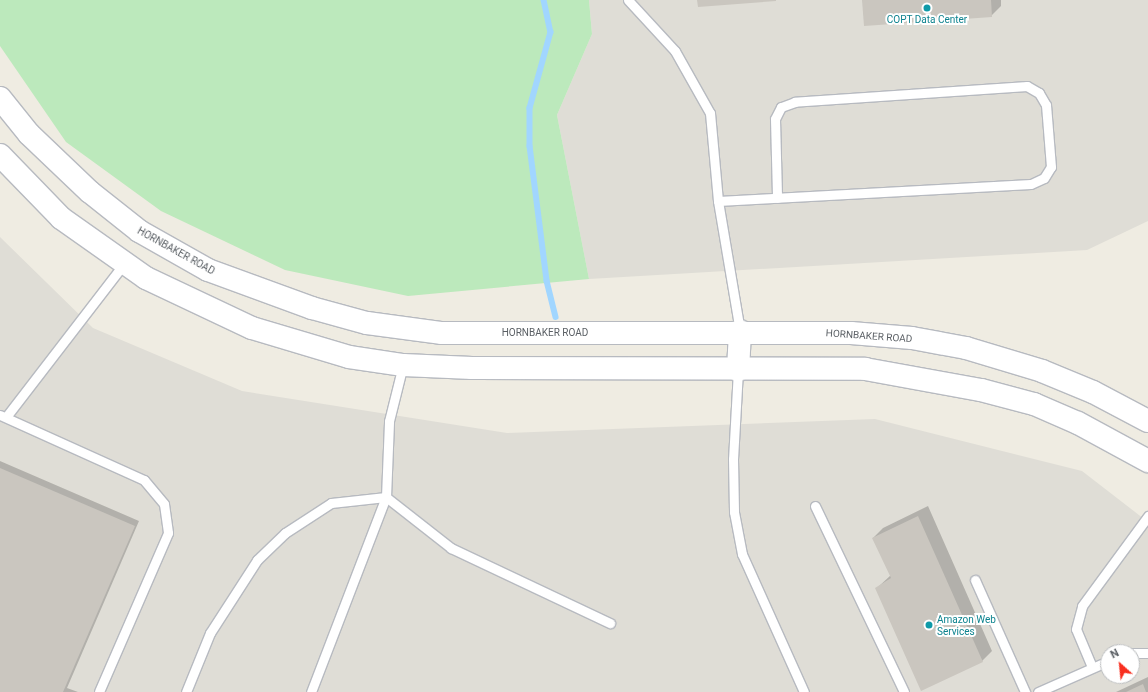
<!DOCTYPE html>
<html>
<head>
<meta charset="utf-8">
<style>
  body { margin:0 }
  #map { position:relative; width:1148px; height:692px; overflow:hidden; background:#efece2; font-family:Roboto,sans-serif }
  div>[style] { position:absolute }
  [style*='--x'] { left:calc(var(--x)*1px); top:calc(var(--y)*1px); width:calc(var(--w)*1px); rotate:calc(var(--a)*1deg) }
  .industrial>* { inset:0; background:#dfddd6 }
  .green>* { inset:0; background:#bce9bc }
  .shadow>* { inset:0; background:#0003 }
  .stream>* { height:5.5px; margin:-2.75px; padding:0 2.75px; transform-origin:2.75px; border-radius:2.75px; background:#a1d6ff }
  .building>* { inset:0; background:#cac6bf }
  .roads { filter:drop-shadow(1px 0 #b7bac0) drop-shadow(-1px 0 #b7bac0) drop-shadow(0 1px #b7bac0) drop-shadow(0 -1px #b7bac0) }
  .lane>* { height:9px; margin:-4.5px; padding:0 4.5px; transform-origin:4.5px; border-radius:4.5px; background:#fff }
  .secondary>* { height:22px; margin:-11px; padding:0 11px; transform-origin:11px; border-radius:11px; background:#fff }
  .dots>* { width:11px; height:11px; translate:-50% -50%; box-sizing:border-box; border:2px solid #fff; border-radius:50% }
  span { translate:-50% -50%; white-space:nowrap; text-align:center; line-height:1.15; -webkit-text-stroke:4px #fff; paint-order:stroke }
  .culture-label { font-size:10px; color:#0d838f }
  .left { translate:0 -50%; text-align:left }
  .street-label { font-size:10px; color:#5a5f64 }
  .north { position:absolute; left:1100px; top:644px; width:40px; height:40px; box-sizing:border-box; background:#fff; border:1px solid #bdbfc1; border-radius:50%; rotate:333deg; font-size:11px; font-weight:700; line-height:16px; text-align:center; color:#5a5f64 }
  .north::after { content:''; display:block; margin:auto; width:14px; height:18px; background:#f82f1f; clip-path:polygon(50% 0,100% 100%,50% 72%,0 100%) }
</style>
</head>
<body>
<div id="map">
  <div class="industrial">
    <div style="clip-path:polygon(589px 0,1148px 0,1148px 221px,1087px 250px,589px 279px,557px 115px,592px 34px)"></div>
    <div style="clip-path:polygon(evenodd,0 237px,93px 328px,242px 391px,507px 433px,875px 419px,1082px 471px,1148px 522px,1148px 692px,0 692px,0 237px,1108px 652px,1132px 652px,1132px 676px,1108px 676px,1108px 652px)"></div>
  </div>
  <div class="green">
    <div style="clip-path:polygon(0 0,589px 0,592px 34px,557px 115px,589px 279px,408px 296px,285px 270px,161px 211px,66px 142px,0 46px)"></div>
  </div>
  <div class="shadow">
    <div style="clip-path:polygon(863px 0,1001px 0,1001px 6px,991px 16px)"></div>
    <div style="clip-path:polygon(0 461px,139px 521px,67px 688px,78px 692px,0 692px)"></div>
    <div style="clip-path:polygon(928px 506px,992px 651px,982px 661px,877px 588px,891px 575px,873px 538px,883px 528px)"></div>
    <div style="clip-path:polygon(1148px 677px,1148px 692px,1116px 692px)"></div>
  </div>
  <div class="stream">
    <div style="--x:544;--y:0;--w:33;--a:78"></div>
    <div style="--x:551;--y:32;--w:79;--a:105.4"></div>
    <div style="--x:530;--y:108;--w:38;--a:90"></div>
    <div style="--x:530;--y:146;--w:136;--a:82.8"></div>
    <div style="--x:547;--y:281;--w:37;--a:76"></div>
  </div>
  <div class="building">
    <div style="clip-path:polygon(697px 0,776px 0,776px 1px,698px 7px)"></div>
    <div style="clip-path:polygon(862px 0,991px 0,992px 17px,864px 26px)"></div>
    <div style="clip-path:polygon(0 468px,135px 526px,63px 692px,0 692px)"></div>
    <div style="clip-path:polygon(918px 516px,983px 662px,921px 691px,875px 588px,891px 578px,872px 538px)"></div>
    <div style="clip-path:polygon(1143px 684px,1146px 692px,1126px 692px)"></div>
  </div>
  <div class="roads">
    <div class="lane">
      <div style="--x:628;--y:0;--w:69;--a:47.3"></div>
      <div style="--x:675;--y:51;--w:71;--a:60.6"></div>
      <div style="--x:710;--y:113;--w:88;--a:84.8"></div>
      <div style="--x:718;--y:201;--w:132;--a:80.4"></div>
      <div style="--x:718;--y:201;--w:313;--a:-3.1"></div>
      <div style="--x:1031;--y:184;--w:14;--a:-25"></div>
      <div style="--x:1044;--y:178;--w:13;--a:-58"></div>
      <div style="--x:1051;--y:167;--w:62;--a:-94.6"></div>
      <div style="--x:1046;--y:105;--w:14;--a:-120"></div>
      <div style="--x:1039;--y:93;--w:14;--a:-150"></div>
      <div style="--x:1027;--y:86;--w:233;--a:176.1"></div>
      <div style="--x:795;--y:102;--w:15;--a:160"></div>
      <div style="--x:781;--y:107;--w:13;--a:117"></div>
      <div style="--x:775;--y:119;--w:79;--a:88.5"></div>
      <div style="--x:738;--y:370;--w:89;--a:93.2"></div>
      <div style="--x:733;--y:459;--w:53;--a:88.9"></div>
      <div style="--x:734;--y:512;--w:43;--a:79.2"></div>
      <div style="--x:742;--y:554;--w:151;--a:65.8"></div>
      <div style="--x:0;--y:415;--w:158;--a:24.3"></div>
      <div style="--x:144;--y:480;--w:31;--a:50"></div>
      <div style="--x:164;--y:504;--w:29;--a:82"></div>
      <div style="--x:168;--y:533;--w:173;--a:113.5"></div>
      <div style="--x:6;--y:417;--w:193;--a:-52.4"></div>
      <div style="--x:815;--y:506;--w:206;--a:64.4"></div>
      <div style="--x:975;--y:580;--w:123;--a:65.9"></div>
      <div style="--x:1132;--y:653;--w:16;--a:0"></div>
      <div style="--x:1092;--y:667;--w:41;--a:-112.8"></div>
      <div style="--x:1076;--y:629;--w:24;--a:-75"></div>
      <div style="--x:1082;--y:606;--w:112;--a:-53.7"></div>
      <div style="--x:186;--y:692;--w:64;--a:-67.9"></div>
      <div style="--x:210;--y:633;--w:87;--a:-57.2"></div>
      <div style="--x:257;--y:560;--w:39;--a:-44"></div>
      <div style="--x:285;--y:533;--w:55;--a:-33.1"></div>
      <div style="--x:331;--y:503;--w:55;--a:-6.2"></div>
      <div style="--x:386;--y:497;--w:76;--a:-87.7"></div>
      <div style="--x:389;--y:421;--w:58;--a:-76"></div>
      <div style="--x:311;--y:692;--w:209;--a:-69"></div>
      <div style="--x:386;--y:497;--w:83;--a:38.1"></div>
      <div style="--x:451;--y:548;--w:176;--a:25.3"></div>
      <div style="--x:1038;--y:692;--w:77;--a:-23.9"></div>
    </div>
    <div class="secondary">
      <div style="--x:0;--y:98;--w:46;--a:51.1"></div>
      <div style="--x:29;--y:134;--w:84;--a:43.6"></div>
      <div style="--x:90;--y:192;--w:63;--a:38.5"></div>
      <div style="--x:139;--y:231;--w:79;--a:29.5"></div>
      <div style="--x:208;--y:270;--w:111;--a:20.1"></div>
      <div style="--x:312;--y:308;--w:57;--a:15.3"></div>
      <div style="--x:367;--y:323;--w:76;--a:7.6"></div>
      <div style="--x:442;--y:333;--w:409;--a:0"></div>
      <div style="--x:851;--y:333;--w:61;--a:4.7"></div>
      <div style="--x:912;--y:338;--w:55;--a:10.5"></div>
      <div style="--x:966;--y:348;--w:79;--a:16.8"></div>
      <div style="--x:1042;--y:371;--w:55;--a:22.4"></div>
      <div style="--x:1093;--y:392;--w:62;--a:27.8"></div>
      <div style="--x:0;--y:155;--w:88;--a:45.9"></div>
      <div style="--x:61;--y:218;--w:104;--a:35.2"></div>
      <div style="--x:146;--y:278;--w:117;--a:25.3"></div>
      <div style="--x:252;--y:328;--w:101;--a:16.6"></div>
      <div style="--x:349;--y:357;--w:55;--a:8.4"></div>
      <div style="--x:403;--y:365;--w:69;--a:2.5"></div>
      <div style="--x:472;--y:368;--w:393;--a:0.1"></div>
      <div style="--x:865;--y:369;--w:118;--a:10.3"></div>
      <div style="--x:981;--y:390;--w:55;--a:14.8"></div>
      <div style="--x:1034;--y:404;--w:48;--a:23.4"></div>
      <div style="--x:1078;--y:423;--w:80;--a:28.5"></div>
      <div style="--x:738;--y:370;--w:39;--a:-87"></div>
    </div>
  </div>
  <div class="dots">
    <div style="left:927px;top:8px;background:#0f9aa8"></div>
    <div style="left:929px;top:625px;background:#0f9aa8"></div>
  </div>
  <div class="culture-label">
    <span style="left:927px;top:20px">COPT Data Center</span>
    <span class="left" style="left:937px;top:625px">Amazon Web<br>Services</span>
  </div>
  <div class="street-label">
    <span style="left:176px;top:251px;rotate:29deg">HORNBAKER ROAD</span>
    <span style="left:545px;top:333px">HORNBAKER ROAD</span>
    <span style="left:869px;top:336px;rotate:4deg">HORNBAKER ROAD</span>
  </div>
  <div class="north">N</div>
</div>
</body>
</html>
